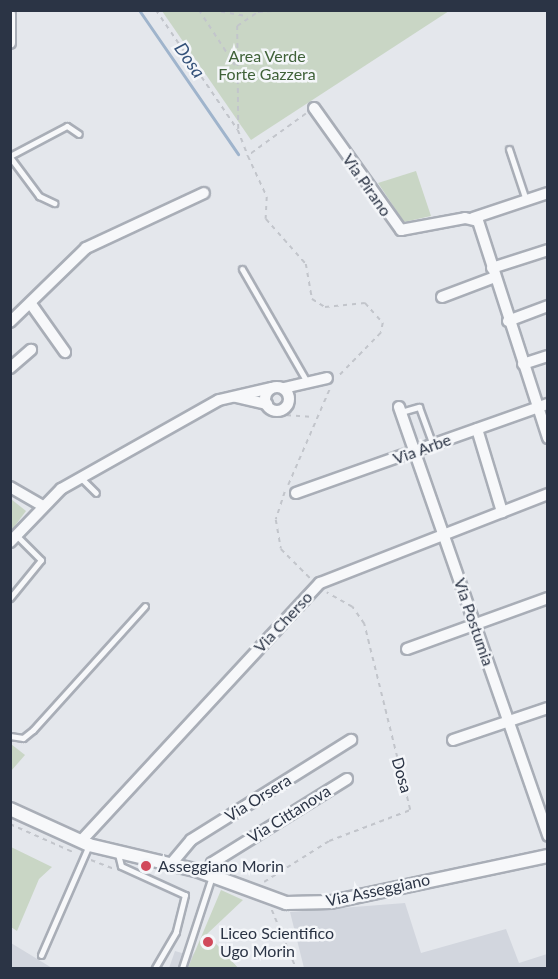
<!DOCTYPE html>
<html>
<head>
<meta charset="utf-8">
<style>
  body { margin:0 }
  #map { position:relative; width:558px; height:979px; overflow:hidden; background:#e4e7ec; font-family:Lato,sans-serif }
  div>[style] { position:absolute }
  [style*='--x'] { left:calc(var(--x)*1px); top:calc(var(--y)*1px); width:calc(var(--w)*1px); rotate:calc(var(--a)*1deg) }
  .built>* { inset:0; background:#d2d6de }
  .green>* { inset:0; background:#c9d6c5 }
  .stream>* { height:3px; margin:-1.5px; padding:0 1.5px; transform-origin:1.5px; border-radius:1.5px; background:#9fb4cc }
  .path>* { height:1.5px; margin-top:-0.75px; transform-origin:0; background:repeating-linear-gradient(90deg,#c2c5cb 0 4.5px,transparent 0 9px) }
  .roads { filter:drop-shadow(2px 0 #a9aeb7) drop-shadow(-2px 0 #a9aeb7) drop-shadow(0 2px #a9aeb7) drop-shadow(0 -2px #a9aeb7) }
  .service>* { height:5px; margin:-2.5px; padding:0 2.5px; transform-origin:2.5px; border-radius:2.5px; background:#f7f8fa }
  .minor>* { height:10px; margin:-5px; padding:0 5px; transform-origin:5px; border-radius:5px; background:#f7f8fa }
  .minor>.ring { margin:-5px; padding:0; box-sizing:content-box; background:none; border:10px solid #f7f8fa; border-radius:50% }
  .tertiary>* { height:12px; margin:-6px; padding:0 6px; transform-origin:6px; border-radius:6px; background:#f7f8fa }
  .dots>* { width:16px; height:16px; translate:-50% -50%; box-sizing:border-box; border:3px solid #f4f6f9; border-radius:50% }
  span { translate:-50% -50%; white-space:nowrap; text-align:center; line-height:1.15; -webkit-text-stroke:5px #f4f6f9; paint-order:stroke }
  .park-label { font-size:16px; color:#3f6138 }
  .street-label { font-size:16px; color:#2b3445 }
  .poi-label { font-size:16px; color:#2b3445 }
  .left { translate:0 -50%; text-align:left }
  .water-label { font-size:18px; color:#34527a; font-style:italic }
  .frame { position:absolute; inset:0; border:12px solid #2b3445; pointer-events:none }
</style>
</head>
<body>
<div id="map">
  <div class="built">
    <div style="clip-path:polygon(405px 903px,421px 953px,506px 929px,519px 963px,547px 954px,547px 968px,304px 968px,290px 912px)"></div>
    <div style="clip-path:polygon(207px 934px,238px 968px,169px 968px,175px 951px,192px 956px)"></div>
    <div style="clip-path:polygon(11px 943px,52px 968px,11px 968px)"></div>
  </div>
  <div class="green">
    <div style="clip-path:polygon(162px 11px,449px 11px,251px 140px)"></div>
    <div style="clip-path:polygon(416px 171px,431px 216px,404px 222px,378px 183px)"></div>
    <div style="clip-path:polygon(11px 499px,26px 511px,11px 531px)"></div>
    <div style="clip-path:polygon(11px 744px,25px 755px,11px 771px)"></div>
    <div style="clip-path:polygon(11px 847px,52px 867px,39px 879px,17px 931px,11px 927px)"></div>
    <div style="clip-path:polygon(221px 890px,243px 900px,207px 934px,238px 968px,188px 968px)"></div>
  </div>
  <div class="stream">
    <div style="--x:139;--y:10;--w:175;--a:55.5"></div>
  </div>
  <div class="path">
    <div style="--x:156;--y:10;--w:145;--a:55.7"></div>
    <div style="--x:238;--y:130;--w:28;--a:69"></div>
    <div style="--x:199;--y:10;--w:66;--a:56.8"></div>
    <div style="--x:212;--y:10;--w:36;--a:10"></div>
    <div style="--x:306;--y:114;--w:72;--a:144.1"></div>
    <div style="--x:248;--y:156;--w:45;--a:65.1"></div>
    <div style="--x:267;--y:197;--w:22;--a:93"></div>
    <div style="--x:266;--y:219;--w:60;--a:48.4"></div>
    <div style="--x:306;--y:264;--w:36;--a:80"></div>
    <div style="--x:312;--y:299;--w:15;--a:32"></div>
    <div style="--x:325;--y:307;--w:40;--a:-5.7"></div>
    <div style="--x:365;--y:303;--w:27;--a:48"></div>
    <div style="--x:383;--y:323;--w:10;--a:101"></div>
    <div style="--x:381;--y:333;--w:62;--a:134.3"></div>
    <div style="--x:238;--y:129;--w:103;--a:-90.6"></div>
    <div style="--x:237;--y:26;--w:25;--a:-34"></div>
    <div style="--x:258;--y:12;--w:30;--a:-4"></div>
    <div style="--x:269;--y:414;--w:45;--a:3.8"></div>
    <div style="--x:288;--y:485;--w:106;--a:-66.6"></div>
    <div style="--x:285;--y:492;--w:29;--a:108"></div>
    <div style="--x:276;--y:520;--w:29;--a:80"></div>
    <div style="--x:281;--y:549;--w:41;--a:45"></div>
    <div style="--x:10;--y:824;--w:71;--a:24"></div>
    <div style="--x:91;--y:860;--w:25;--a:21"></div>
    <div style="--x:264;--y:882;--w:77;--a:-32.2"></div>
    <div style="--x:329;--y:841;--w:87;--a:-20.9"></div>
    <div style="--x:410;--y:810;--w:192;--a:-103.9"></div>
    <div style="--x:364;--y:624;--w:21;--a:-125"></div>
    <div style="--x:352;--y:607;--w:29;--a:-151"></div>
    <div style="--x:272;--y:910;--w:63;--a:67.5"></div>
  </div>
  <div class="roads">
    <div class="service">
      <div style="--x:509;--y:149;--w:54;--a:71.6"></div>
      <div style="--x:10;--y:156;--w:64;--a:-27.8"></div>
      <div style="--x:67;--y:126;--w:14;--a:34"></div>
      <div style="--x:10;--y:157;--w:49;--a:53.4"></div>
      <div style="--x:39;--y:196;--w:17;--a:25"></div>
      <div style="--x:242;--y:269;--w:130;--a:60.1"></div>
      <div style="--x:401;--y:412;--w:19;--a:-16"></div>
      <div style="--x:419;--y:407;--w:40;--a:69.8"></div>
      <div style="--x:81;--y:478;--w:21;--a:45"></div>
      <div style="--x:10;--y:598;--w:49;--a:-50.8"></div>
      <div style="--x:41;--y:560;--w:35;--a:-135"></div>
      <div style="--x:10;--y:736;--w:13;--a:9"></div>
      <div style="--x:23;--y:738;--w:13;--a:-39"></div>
      <div style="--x:33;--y:730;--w:167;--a:-47.9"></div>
      <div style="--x:118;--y:854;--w:12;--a:76"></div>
      <div style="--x:121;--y:866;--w:70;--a:24.4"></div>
      <div style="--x:185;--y:895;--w:38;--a:104"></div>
      <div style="--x:176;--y:932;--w:42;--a:120.3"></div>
      <div style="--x:41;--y:955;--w:120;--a:-66.4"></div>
      <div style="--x:182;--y:968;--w:97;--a:-71.9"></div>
    </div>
    <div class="minor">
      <div style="--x:10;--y:14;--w:29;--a:90"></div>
      <div style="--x:314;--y:108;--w:150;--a:54.5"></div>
      <div style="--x:401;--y:230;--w:65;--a:-10.6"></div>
      <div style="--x:465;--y:218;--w:13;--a:13"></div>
      <div style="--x:478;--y:221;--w:228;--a:72.1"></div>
      <div style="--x:473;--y:218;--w:79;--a:-18.4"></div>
      <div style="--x:492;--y:268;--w:59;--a:-17.8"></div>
      <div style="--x:442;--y:297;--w:57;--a:-20.7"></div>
      <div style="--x:31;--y:304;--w:59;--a:54.7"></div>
      <div style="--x:508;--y:321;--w:43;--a:-20.6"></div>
      <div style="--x:10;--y:322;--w:106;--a:-44.2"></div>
      <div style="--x:86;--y:248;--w:130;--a:-25"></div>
      <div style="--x:523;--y:364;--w:26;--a:-18"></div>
      <div style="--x:10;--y:368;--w:28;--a:-41"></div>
      <div class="ring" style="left:265px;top:387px;width:14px;height:14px"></div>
      <div style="--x:284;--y:388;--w:44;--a:-13.1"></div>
      <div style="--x:236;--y:397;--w:32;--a:13"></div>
      <div style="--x:399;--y:407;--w:454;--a:70.8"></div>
      <div style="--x:477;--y:429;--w:87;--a:73.2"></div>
      <div style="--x:10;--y:487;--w:36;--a:30"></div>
      <div style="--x:296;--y:493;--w:267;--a:-19.5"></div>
      <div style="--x:10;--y:542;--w:74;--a:-46.1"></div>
      <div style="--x:61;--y:489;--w:181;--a:-29.4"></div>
      <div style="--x:219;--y:400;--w:53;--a:-13"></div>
      <div style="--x:407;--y:649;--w:150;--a:-19.9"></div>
      <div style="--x:453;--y:740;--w:100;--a:-18.6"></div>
      <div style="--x:81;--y:841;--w:352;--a:-47.2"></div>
      <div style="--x:320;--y:583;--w:245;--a:-21.3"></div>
      <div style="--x:171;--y:864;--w:31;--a:-50"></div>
      <div style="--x:191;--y:840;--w:189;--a:-32"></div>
      <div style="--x:207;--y:873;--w:11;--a:-63"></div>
      <div style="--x:212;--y:863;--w:159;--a:-31.9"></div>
    </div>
    <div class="tertiary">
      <div style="--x:10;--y:809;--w:87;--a:24.5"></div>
      <div style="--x:89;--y:845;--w:113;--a:13.3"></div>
      <div style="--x:199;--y:871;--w:93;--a:20.2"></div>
      <div style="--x:286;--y:903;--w:45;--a:-1.3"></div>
      <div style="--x:331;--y:902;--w:222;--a:-12"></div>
    </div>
  </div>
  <div class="dots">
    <div style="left:146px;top:866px;background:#d1495b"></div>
    <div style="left:208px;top:942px;background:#d1495b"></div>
  </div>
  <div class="park-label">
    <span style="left:267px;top:65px">Area Verde<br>Forte Gazzera</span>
  </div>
  <div class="street-label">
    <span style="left:367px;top:185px;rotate:55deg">Via Pirano</span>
    <span style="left:422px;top:449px;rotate:-20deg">Via Arbe</span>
    <span style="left:283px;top:622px;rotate:-47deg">Via Cherso</span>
    <span style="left:474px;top:622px;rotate:71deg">Via Postumia</span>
    <span style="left:402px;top:775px;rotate:74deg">Dosa</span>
    <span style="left:258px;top:798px;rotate:-32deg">Via Orsera</span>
    <span style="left:289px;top:814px;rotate:-32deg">Via Cittanova</span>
    <span style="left:378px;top:890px;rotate:-12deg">Via Asseggiano</span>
  </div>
  <div class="poi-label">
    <span class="left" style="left:158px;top:866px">Asseggiano Morin</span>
    <span class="left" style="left:220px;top:942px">Liceo Scientifico<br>Ugo Morin</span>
  </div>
  <div class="water-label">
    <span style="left:190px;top:60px;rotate:55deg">Dosa</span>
  </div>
  <div class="frame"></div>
</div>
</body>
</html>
